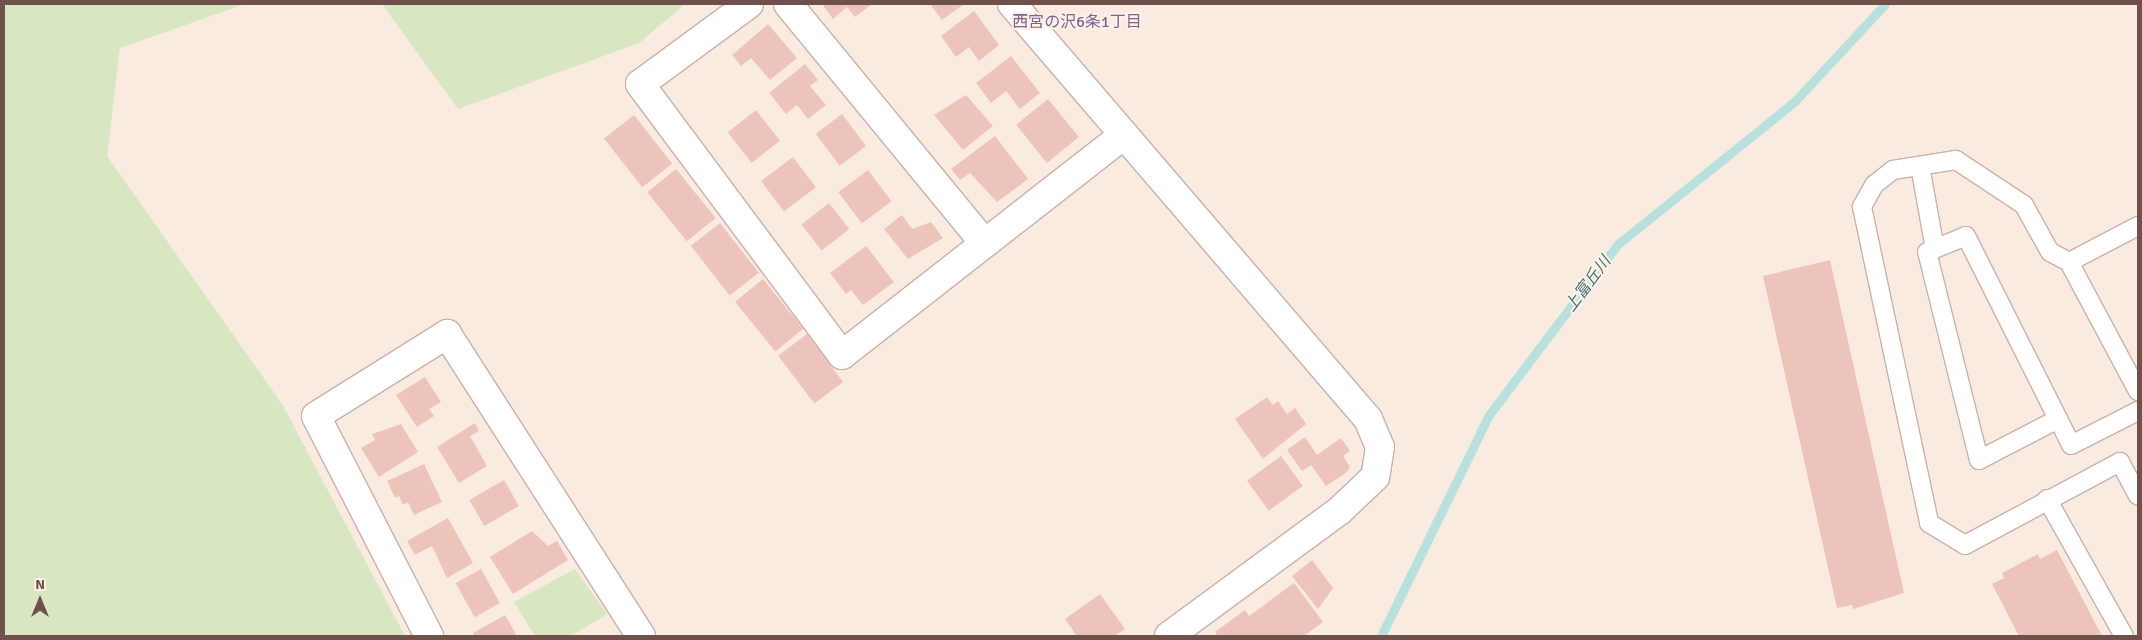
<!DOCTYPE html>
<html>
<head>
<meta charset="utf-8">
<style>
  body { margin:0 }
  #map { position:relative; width:2142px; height:640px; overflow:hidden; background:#faebe1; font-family:Signika,"Noto Sans JP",sans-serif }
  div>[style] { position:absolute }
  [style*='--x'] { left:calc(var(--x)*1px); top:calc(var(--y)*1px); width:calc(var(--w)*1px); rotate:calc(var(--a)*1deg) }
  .green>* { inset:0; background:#d8e6c1 }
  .stream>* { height:9px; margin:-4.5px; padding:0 4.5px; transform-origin:4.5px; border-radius:4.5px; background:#b8e1de }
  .building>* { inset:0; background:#edc4bb; transform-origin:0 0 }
  .roads { filter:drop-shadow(1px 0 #c9b1a9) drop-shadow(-1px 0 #c9b1a9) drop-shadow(0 1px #c9b1a9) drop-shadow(0 -1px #c9b1a9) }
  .service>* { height:18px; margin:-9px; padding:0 9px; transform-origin:9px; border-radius:9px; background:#fff }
  .minor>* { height:28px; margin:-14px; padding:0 14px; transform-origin:14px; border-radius:14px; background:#fff }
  span { translate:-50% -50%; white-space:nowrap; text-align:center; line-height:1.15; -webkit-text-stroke:4px #fdf0e7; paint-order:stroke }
  .neighbourhood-label { font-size:16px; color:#7a6692 }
  .water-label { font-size:16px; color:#407371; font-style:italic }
  .frame { position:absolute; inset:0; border:5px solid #6f504a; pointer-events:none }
  .north { position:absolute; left:15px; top:575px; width:50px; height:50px; -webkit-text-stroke:4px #fdf0e7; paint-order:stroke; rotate:0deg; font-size:14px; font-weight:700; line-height:20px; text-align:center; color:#6f504a }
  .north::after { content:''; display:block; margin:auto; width:18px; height:22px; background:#6f504a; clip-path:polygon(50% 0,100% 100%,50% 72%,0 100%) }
</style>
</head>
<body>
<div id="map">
  <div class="green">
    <div style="clip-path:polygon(4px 4px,245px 4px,120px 48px,107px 156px,282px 404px,405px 636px,4px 636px)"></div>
    <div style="clip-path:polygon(382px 4px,685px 4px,639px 43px,458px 109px)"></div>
    <div style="clip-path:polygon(575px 569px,607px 614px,571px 636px,535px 636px,514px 602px)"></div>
  </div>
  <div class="stream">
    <div style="--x:1381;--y:636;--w:246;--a:-64"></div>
    <div style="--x:1489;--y:415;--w:214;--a:-53"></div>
    <div style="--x:1618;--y:244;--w:228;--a:-38.9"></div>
    <div style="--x:1795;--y:101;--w:132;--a:-47.1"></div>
  </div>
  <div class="building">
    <div style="clip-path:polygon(822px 4px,872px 4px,855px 17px,847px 7px,833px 19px)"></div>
    <div style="clip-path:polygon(930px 4px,964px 4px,942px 20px)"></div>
    <div style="clip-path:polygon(974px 11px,999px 45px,979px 61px,969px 47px,956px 57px,941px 36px)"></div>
    <div style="clip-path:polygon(768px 24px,797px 58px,770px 80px,751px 58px,741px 66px,732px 55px)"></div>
    <div style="clip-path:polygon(1011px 56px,1040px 93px,1020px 109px,1006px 91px,991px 103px,976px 83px)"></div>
    <div style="clip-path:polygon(805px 64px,818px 80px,810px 86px,826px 105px,808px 119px,797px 105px,786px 114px,769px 93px)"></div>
    <div style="clip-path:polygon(966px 95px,993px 126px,963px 150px,934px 115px)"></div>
    <div style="left:1048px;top:99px;width:49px;height:41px;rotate:51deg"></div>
    <div style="left:756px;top:110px;width:39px;height:36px;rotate:52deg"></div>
    <div style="left:842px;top:114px;width:40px;height:33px;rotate:53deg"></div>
    <div style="left:634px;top:115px;width:62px;height:38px;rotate:52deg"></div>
    <div style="clip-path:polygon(995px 136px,1028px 179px,997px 202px,970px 173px,960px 180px,951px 169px)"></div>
    <div style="left:793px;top:157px;width:38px;height:40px;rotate:53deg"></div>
    <div style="left:676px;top:169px;width:63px;height:37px;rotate:51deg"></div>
    <div style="left:868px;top:170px;width:39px;height:37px;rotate:53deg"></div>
    <div style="left:829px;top:203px;width:33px;height:35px;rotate:52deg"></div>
    <div style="clip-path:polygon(902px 215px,912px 229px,931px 222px,943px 238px,908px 259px,884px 229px)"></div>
    <div style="left:720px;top:223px;width:63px;height:37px;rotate:52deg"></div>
    <div style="clip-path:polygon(866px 246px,894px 282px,863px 305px,851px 290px,846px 294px,830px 273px)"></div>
    <div style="clip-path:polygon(1830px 260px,1904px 593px,1853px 609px,1852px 605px,1837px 608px,1763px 276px)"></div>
    <div style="left:763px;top:279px;width:64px;height:36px;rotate:51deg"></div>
    <div style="left:807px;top:334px;width:60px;height:36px;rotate:53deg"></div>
    <div style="clip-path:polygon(425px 377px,441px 402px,429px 409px,434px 416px,417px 427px,396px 395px)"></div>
    <div style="clip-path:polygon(1267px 397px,1273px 405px,1278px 401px,1287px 414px,1295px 408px,1306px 424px,1263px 459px,1235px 419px)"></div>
    <div style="clip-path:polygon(475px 423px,479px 431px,470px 436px,487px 466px,459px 483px,437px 447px)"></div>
    <div style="clip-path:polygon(401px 424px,418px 452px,379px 477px,361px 448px,375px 440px,372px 434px)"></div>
    <div style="clip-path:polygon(1305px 437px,1317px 455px,1341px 438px,1350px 451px,1343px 456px,1350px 467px,1346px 473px,1326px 486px,1311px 465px,1302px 471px,1287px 450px)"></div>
    <div style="left:1281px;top:456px;width:37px;height:42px;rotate:54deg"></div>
    <div style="clip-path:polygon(424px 464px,442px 502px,414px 515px,408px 502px,403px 505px,399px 496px,395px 498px,387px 481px)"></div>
    <div style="left:504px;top:480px;width:30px;height:40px;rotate:60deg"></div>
    <div style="clip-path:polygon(448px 518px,473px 563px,447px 578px,432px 546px,415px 555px,407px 541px)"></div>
    <div style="clip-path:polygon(532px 531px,548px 546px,557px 541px,568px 560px,513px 594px,490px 557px)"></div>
    <div style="clip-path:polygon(2057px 550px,2102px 636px,2019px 636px,1992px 584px,2004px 578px,2002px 573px,2038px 554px,2040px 559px)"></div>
    <div style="clip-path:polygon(1312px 560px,1333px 588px,1318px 609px,1292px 576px)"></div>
    <div style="left:481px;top:569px;width:39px;height:29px;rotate:61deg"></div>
    <div style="clip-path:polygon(1294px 583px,1323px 622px,1304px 636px,1218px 636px,1215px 632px,1245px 610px,1249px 616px)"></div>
    <div style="clip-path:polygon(1100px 594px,1125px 629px,1115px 636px,1077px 636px,1065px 619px)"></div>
    <div style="clip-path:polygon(505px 615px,517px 636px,475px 636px,473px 633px)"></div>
  </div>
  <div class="roads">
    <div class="service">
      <div style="--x:1920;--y:166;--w:84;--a:79.8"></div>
      <div style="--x:2138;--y:226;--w:78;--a:152.4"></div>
      <div style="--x:2069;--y:262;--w:146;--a:61.9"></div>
      <div style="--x:2069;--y:262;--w:21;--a:-152"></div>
      <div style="--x:2050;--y:252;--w:54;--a:-119"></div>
      <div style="--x:2024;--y:205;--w:82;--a:-146.5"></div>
      <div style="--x:1956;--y:160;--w:64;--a:171"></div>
      <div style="--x:1893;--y:170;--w:24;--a:142"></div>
      <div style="--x:1874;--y:185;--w:25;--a:119"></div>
      <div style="--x:1862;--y:207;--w:323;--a:78"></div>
      <div style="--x:1929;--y:523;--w:42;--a:31.4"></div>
      <div style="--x:1965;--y:545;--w:176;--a:-28.2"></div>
      <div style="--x:2120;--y:462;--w:38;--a:62"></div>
      <div style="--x:2058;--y:419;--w:89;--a:152.6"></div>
      <div style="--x:1979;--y:460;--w:214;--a:-104"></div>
      <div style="--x:1927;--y:252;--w:42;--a:-22.3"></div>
      <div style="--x:1966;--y:236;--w:205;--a:63.3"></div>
      <div style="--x:2058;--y:419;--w:29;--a:63"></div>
      <div style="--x:2071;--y:445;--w:75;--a:-26.9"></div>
      <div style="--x:2047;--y:499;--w:157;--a:60.7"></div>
    </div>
    <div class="minor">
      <div style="--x:749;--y:4;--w:135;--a:143.7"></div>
      <div style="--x:640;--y:84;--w:338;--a:53.3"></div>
      <div style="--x:842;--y:355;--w:358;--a:-38"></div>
      <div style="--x:788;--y:4;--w:310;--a:50.6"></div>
      <div style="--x:1012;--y:4;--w:547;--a:49.38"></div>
      <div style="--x:1368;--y:419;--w:30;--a:67"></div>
      <div style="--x:1380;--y:447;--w:30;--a:99"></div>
      <div style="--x:1375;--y:477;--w:50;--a:136.6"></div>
      <div style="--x:1339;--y:511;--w:211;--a:143.7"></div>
      <div style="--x:429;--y:636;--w:247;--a:-117.2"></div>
      <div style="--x:316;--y:416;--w:155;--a:-32"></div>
      <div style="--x:447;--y:334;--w:359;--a:57.3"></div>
    </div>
  </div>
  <div class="neighbourhood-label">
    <span style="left:1077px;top:22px">西宮の沢6条1丁目</span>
  </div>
  <div class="water-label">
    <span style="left:1588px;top:284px;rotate:-53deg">上富丘川</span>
  </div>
  <div class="frame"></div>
  <div class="north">N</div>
</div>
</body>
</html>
